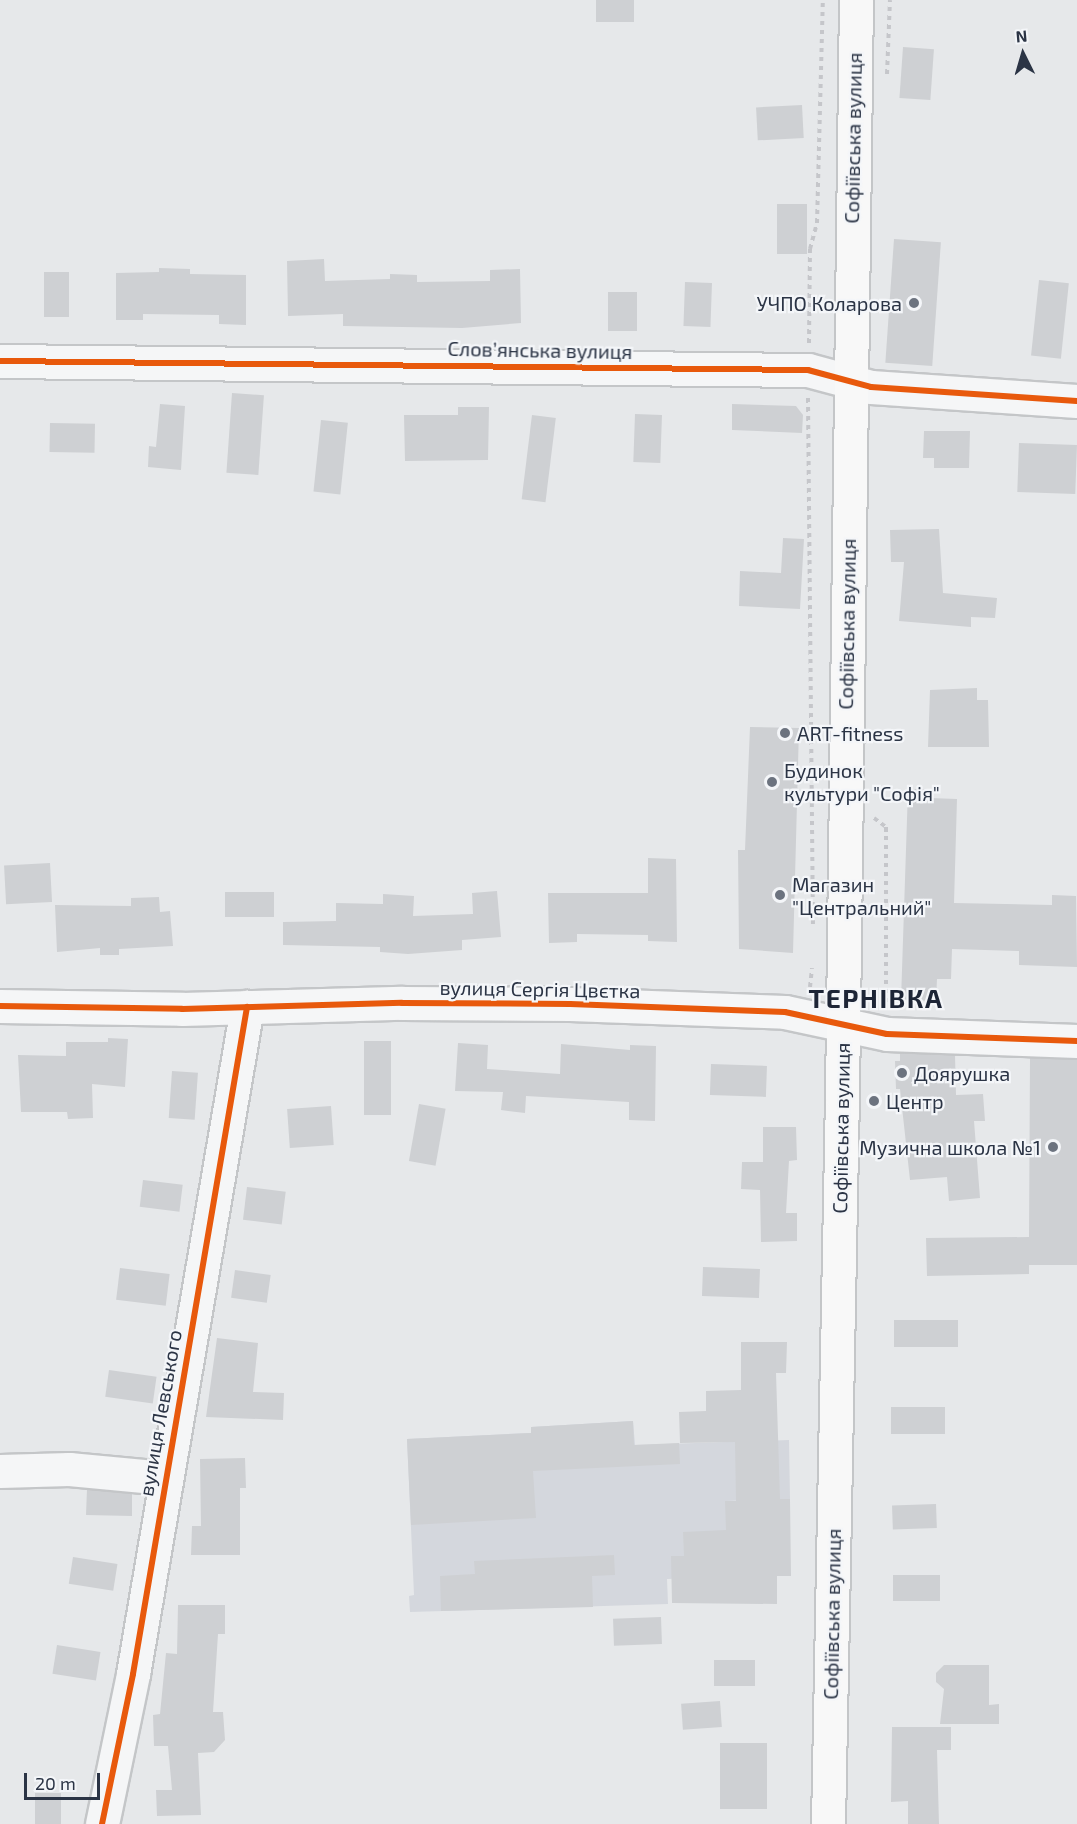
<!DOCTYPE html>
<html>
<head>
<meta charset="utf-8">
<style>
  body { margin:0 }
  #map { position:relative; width:1077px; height:1824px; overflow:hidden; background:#e6e8ea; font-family:"Exo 2",sans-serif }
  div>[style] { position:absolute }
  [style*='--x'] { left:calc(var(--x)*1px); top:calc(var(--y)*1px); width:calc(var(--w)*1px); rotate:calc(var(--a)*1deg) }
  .built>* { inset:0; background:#d4d7dd }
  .building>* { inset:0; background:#ced0d3; transform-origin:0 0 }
  .path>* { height:4px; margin-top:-2px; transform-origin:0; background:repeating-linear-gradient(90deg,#c5c6ca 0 4.5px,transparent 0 9px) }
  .roads { filter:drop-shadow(2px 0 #c4c6c8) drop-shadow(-2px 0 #c4c6c8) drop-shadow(0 2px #c4c6c8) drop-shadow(0 -2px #c4c6c8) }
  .minor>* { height:33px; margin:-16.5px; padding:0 16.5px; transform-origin:16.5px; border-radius:16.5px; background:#f5f6f7 }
  .major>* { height:33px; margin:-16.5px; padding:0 16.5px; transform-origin:16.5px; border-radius:16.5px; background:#f8f8f8 }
  .cycleway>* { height:6px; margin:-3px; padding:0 3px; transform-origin:3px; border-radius:3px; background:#e8590c }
  .dots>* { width:16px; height:16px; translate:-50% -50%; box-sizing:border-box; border:3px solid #f4f6f9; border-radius:50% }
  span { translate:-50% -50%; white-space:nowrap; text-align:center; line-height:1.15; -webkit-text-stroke:4.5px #f4f6f9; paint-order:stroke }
  .street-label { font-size:20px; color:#2b3445 }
  .poi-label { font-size:20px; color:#2b3445 }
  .right { translate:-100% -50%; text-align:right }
  .left { translate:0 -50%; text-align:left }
  .district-label { font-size:26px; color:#1d2536; font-weight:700; letter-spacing:1.5px }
  .north { position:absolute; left:993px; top:24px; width:60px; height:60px; -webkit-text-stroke:4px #f4f6f9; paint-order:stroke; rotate:355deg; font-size:16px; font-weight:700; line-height:24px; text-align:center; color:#2b3445 }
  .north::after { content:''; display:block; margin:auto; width:21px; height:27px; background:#2b3445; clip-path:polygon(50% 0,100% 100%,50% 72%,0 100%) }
  .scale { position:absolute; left:24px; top:1773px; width:76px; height:27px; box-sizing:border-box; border:3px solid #2b3445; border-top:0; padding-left:8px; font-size:18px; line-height:21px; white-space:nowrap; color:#2b3445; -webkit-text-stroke:4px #f4f6f9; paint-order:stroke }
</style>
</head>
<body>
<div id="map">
  <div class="built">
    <div style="clip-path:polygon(633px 1421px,635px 1445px,789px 1440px,790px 1499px,726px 1501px,727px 1577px,667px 1579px,668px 1604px,410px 1612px,409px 1596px,414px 1595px,407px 1439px,531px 1433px,531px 1427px)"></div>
  </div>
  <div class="building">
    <div style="left:596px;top:0;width:38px;height:22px"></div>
    <div style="left:903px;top:47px;width:31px;height:51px;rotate:4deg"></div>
    <div style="left:802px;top:105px;width:33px;height:46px;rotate:87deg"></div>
    <div style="left:777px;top:204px;width:30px;height:50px"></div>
    <div style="left:894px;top:239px;width:47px;height:124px;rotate:4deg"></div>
    <div style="clip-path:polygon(324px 259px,325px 281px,390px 279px,390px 274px,417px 275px,417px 282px,490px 281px,490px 270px,520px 269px,521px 323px,462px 328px,343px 326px,343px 314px,288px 316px,287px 261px)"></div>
    <div style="clip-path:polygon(159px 268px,190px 269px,190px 274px,246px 275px,246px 325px,219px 324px,219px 315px,143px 314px,143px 320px,116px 320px,116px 273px,159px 272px)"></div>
    <div style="left:44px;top:272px;width:25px;height:45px"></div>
    <div style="left:1039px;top:280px;width:30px;height:76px;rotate:6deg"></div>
    <div style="left:685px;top:282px;width:27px;height:44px;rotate:2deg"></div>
    <div style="left:608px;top:292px;width:29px;height:39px"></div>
    <div style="left:232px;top:393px;width:32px;height:80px;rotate:4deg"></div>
    <div style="clip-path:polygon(160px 404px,185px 406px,181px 470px,148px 467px,149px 446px,156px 447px)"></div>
    <div style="clip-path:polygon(732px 404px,796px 406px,803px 415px,802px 433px,732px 430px)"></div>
    <div style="clip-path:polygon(458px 407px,489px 407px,488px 460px,405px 461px,404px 415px,458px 415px)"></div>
    <div style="left:635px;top:414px;width:27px;height:48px;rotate:2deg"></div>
    <div style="left:532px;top:415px;width:24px;height:85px;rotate:7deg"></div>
    <div style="left:321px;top:420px;width:27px;height:72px;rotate:6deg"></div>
    <div style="left:50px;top:423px;width:45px;height:29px;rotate:1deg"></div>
    <div style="clip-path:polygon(924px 431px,970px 431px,969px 468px,934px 468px,934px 458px,923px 458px)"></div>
    <div style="left:1019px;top:443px;width:58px;height:49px;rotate:2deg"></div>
    <div style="clip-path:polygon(939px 529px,943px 593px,997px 598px,995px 618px,971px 617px,971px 627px,899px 621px,904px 562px,891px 562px,890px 530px)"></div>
    <div style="clip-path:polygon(783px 538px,804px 539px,800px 609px,739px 606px,740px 571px,781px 573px)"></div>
    <div style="clip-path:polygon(977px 688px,977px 700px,988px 700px,989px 747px,928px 747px,930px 690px)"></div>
    <div style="clip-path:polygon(750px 727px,799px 728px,793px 953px,739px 949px,738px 850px,745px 850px)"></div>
    <div style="clip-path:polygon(908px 789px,931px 789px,930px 798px,957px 799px,954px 903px,1052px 905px,1052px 895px,1076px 896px,1077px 967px,1019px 965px,1019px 951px,952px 949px,951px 979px,937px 979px,936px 1001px,901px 1000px)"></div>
    <div style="clip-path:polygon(648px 858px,676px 859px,677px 942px,648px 941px,648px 935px,577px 934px,577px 942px,549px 943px,548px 893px,648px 893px)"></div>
    <div style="left:50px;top:863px;width:39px;height:46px;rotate:87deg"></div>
    <div style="clip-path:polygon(497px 891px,501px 937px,462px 940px,462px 950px,408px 954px,380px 952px,380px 947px,283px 945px,283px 922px,336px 921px,336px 903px,383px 904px,383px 894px,414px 896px,413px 916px,473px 914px,472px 893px)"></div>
    <div style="left:225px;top:892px;width:49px;height:25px"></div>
    <div style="clip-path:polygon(159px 897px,160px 912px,170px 911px,173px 946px,119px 949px,119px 955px,100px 955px,100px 948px,57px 952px,55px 905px,131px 906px,131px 898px)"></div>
    <div style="clip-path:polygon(108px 1038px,128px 1039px,125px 1087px,92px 1084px,93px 1118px,68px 1119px,67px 1112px,21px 1112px,18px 1055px,66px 1056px,66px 1042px,108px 1042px)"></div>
    <div style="left:364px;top:1041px;width:27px;height:74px"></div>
    <div style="clip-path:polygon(458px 1043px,488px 1045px,487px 1069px,560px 1074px,561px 1044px,630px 1050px,630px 1045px,656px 1046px,655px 1121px,629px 1120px,629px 1102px,526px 1096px,525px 1113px,501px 1110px,503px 1092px,455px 1091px)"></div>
    <div style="clip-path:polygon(900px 1053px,955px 1055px,956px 1095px,983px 1094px,985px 1121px,974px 1121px,980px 1198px,949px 1201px,947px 1177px,910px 1180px,900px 1089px,896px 1089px,895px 1061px,900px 1061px)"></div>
    <div style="clip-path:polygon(1030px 1058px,1077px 1060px,1077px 1265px,1029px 1265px,1029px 1274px,927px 1276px,926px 1238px,1029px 1237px)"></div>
    <div style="left:711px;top:1064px;width:56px;height:31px;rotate:2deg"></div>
    <div style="left:172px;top:1071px;width:26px;height:47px;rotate:4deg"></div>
    <div style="left:419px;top:1104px;width:27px;height:58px;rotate:10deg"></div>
    <div style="left:331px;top:1106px;width:39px;height:44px;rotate:86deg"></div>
    <div style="clip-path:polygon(763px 1127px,796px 1127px,797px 1160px,789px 1161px,786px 1213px,797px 1213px,797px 1241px,761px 1242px,760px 1190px,741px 1189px,742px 1162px,763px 1162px)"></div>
    <div style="left:143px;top:1180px;width:40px;height:27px;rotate:7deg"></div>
    <div style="left:247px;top:1187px;width:39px;height:33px;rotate:7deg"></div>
    <div style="left:703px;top:1267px;width:57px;height:29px;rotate:2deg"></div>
    <div style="left:120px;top:1268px;width:50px;height:32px;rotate:7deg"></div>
    <div style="left:235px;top:1270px;width:36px;height:28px;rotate:8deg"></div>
    <div style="left:894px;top:1320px;width:64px;height:27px"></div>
    <div style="clip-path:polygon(217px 1338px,258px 1343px,253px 1392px,284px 1393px,283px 1420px,206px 1417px)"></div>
    <div style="clip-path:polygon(741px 1342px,787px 1342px,786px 1373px,776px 1373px,780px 1499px,790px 1499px,791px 1576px,777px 1576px,777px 1604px,672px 1603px,671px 1556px,684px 1556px,683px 1532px,726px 1530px,725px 1501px,736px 1501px,735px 1442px,680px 1443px,679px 1412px,706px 1411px,706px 1391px,741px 1390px)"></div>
    <div style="left:109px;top:1370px;width:48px;height:27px;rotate:8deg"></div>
    <div style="left:891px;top:1407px;width:54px;height:27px"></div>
    <div style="clip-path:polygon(633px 1421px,634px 1445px,679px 1443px,680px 1464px,533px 1471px,536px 1518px,411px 1525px,407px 1439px,531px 1433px,531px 1427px)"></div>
    <div style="clip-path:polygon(245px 1458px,246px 1488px,240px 1488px,240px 1555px,191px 1555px,192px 1526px,201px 1526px,200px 1459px)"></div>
    <div style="clip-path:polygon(87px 1489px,132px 1494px,132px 1516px,86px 1515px)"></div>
    <div style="left:936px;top:1504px;width:24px;height:44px;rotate:88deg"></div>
    <div style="clip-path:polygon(614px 1555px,615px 1575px,592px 1576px,593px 1607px,441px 1611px,440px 1576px,475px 1574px,474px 1561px)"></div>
    <div style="left:73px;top:1557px;width:45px;height:27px;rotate:9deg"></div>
    <div style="left:893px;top:1575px;width:47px;height:26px"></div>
    <div style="clip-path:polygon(178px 1605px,225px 1605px,225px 1634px,218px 1634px,213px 1712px,223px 1712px,225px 1740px,214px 1752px,198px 1753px,201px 1815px,157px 1816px,156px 1790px,172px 1790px,168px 1746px,154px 1746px,153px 1715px,160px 1714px,166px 1653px,177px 1654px)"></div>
    <div style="left:661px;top:1617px;width:27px;height:48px;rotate:88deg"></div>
    <div style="left:57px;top:1645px;width:44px;height:29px;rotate:9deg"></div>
    <div style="left:714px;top:1660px;width:41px;height:26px"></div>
    <div style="clip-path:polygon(944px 1665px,989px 1665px,989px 1705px,999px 1704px,999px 1724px,940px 1724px,944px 1689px,936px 1682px,936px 1673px)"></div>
    <div style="left:720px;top:1701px;width:26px;height:39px;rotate:86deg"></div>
    <div style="clip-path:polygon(892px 1727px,951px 1727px,951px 1750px,937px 1750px,939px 1824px,908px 1824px,908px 1801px,891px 1802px)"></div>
    <div style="left:720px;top:1743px;width:47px;height:66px"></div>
    <div style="left:35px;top:1793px;width:26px;height:31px"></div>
  </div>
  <div class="path">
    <div style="--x:887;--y:74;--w:74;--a:-87.7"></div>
    <div style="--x:809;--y:343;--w:94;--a:-89.4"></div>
    <div style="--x:810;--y:249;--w:27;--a:-75"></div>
    <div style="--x:817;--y:223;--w:223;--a:-88.5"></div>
    <div style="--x:808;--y:398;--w:527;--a:89.46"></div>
    <div style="--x:874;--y:818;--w:15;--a:37"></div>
    <div style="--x:886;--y:827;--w:178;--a:90"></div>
    <div style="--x:810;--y:987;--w:19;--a:-84"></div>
  </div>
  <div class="roads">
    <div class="minor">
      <div style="--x:0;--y:361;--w:808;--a:0.64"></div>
      <div style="--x:808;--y:370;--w:65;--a:15.1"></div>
      <div style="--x:871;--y:387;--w:206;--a:3.9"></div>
      <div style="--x:0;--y:1006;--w:182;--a:0.9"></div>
      <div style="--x:182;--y:1009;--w:220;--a:-1.6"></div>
      <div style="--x:402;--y:1003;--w:168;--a:0.3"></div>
      <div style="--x:570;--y:1004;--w:215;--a:2.1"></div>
      <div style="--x:785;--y:1012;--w:104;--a:12.2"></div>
      <div style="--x:887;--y:1034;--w:190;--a:2.1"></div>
      <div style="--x:0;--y:1471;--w:69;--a:-1.7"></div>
      <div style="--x:69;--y:1469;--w:96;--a:5.4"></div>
      <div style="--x:102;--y:1824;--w:153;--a:-78.3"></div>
      <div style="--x:133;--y:1674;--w:677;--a:-80.3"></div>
    </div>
    <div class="major">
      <div style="--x:828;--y:1824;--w:728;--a:-88.9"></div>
      <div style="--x:842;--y:1096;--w:1096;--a:-89.27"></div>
    </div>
  </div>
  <div class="cycleway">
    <div style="--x:0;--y:361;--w:808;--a:0.64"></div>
    <div style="--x:808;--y:370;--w:65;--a:15.1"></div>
    <div style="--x:871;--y:387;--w:206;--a:3.9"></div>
    <div style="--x:0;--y:1006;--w:182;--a:0.9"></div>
    <div style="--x:182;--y:1009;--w:220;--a:-1.6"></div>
    <div style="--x:402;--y:1003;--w:168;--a:0.3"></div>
    <div style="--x:570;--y:1004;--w:215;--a:2.1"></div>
    <div style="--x:785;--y:1012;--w:104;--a:12.2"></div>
    <div style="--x:887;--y:1034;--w:190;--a:2.1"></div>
    <div style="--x:102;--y:1824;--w:153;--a:-78.3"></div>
    <div style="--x:133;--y:1674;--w:677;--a:-80.3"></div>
  </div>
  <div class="dots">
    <div style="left:914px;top:303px;background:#6c737f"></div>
    <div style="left:785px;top:733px;background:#6c737f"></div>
    <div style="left:772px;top:782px;background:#6c737f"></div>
    <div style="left:780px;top:895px;background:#6c737f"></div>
    <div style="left:902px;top:1073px;background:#6c737f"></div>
    <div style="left:874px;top:1101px;background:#6c737f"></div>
    <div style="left:1053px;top:1147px;background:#6c737f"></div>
  </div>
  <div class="street-label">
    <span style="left:853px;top:138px;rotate:-89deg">Софіївська вулиця</span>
    <span style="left:540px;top:350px;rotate:1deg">Словʼянська вулиця</span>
    <span style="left:847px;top:624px;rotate:-89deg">Софіївська вулиця</span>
    <span style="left:540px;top:989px;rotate:1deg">вулиця Сергія Цвєтка</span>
    <span style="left:841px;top:1128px;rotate:-89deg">Софіївська вулиця</span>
    <span style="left:160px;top:1413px;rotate:-80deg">вулиця Левського</span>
    <span style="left:832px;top:1614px;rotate:-89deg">Софіївська вулиця</span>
  </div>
  <div class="poi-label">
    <span class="right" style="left:902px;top:303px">УЧПО Коларова</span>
    <span class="left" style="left:797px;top:733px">ART-fitness</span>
    <span class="left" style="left:784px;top:782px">Будинок<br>культури "Софія"</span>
    <span class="left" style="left:792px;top:896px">Магазин<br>"Центральний"</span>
    <span class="left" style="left:914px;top:1073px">Доярушка</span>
    <span class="left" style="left:886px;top:1101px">Центр</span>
    <span class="right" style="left:1041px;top:1147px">Музична школа №1</span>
  </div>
  <div class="district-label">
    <span style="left:876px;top:998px">ТЕРНІВКА</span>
  </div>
  <div class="north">N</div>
  <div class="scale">20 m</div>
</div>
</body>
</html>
